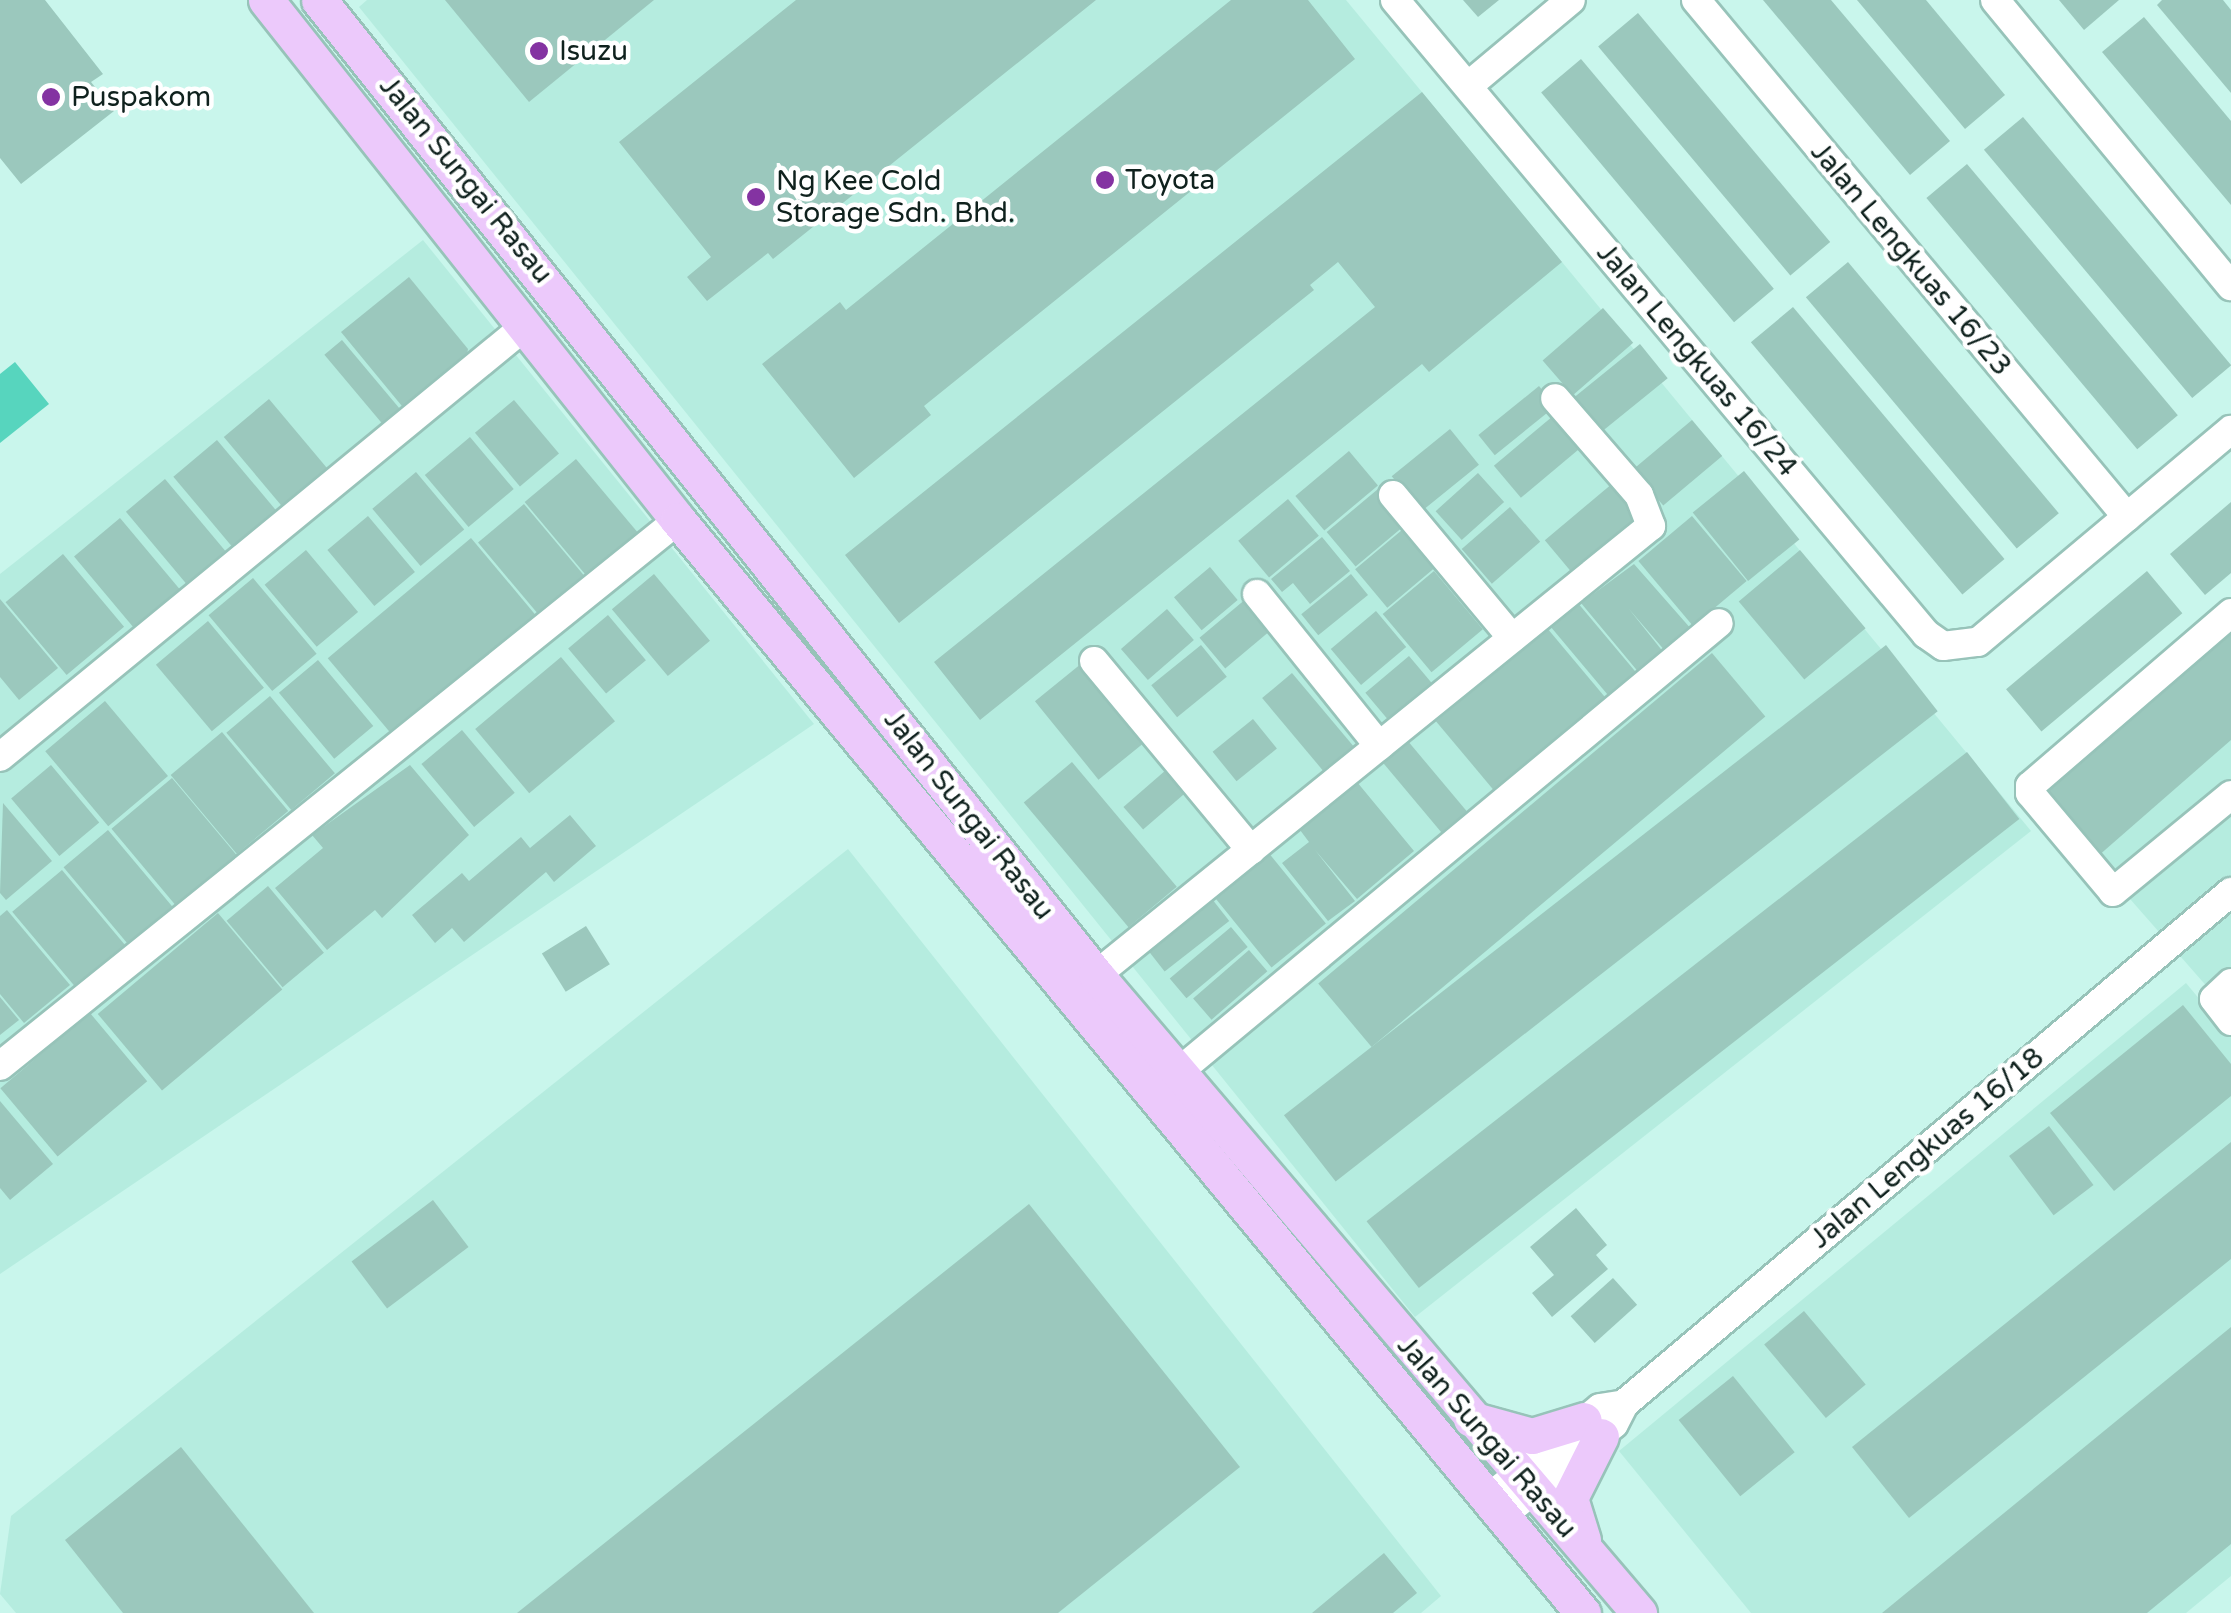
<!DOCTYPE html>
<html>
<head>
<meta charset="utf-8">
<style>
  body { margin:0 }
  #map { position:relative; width:2231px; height:1613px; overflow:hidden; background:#c9f6ec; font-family:"Varela Round",sans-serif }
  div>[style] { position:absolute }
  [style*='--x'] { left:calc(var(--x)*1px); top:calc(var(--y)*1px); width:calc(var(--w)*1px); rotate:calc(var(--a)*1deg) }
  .built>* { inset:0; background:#b5ecdf }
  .green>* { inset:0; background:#57d5be }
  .building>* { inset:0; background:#9bc8bd; transform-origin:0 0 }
  .roads { filter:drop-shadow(2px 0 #97c3b9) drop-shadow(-2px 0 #97c3b9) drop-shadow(0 2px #97c3b9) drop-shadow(0 -2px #97c3b9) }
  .minor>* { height:28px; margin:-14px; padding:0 14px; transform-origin:14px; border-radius:14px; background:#fff }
  .major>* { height:35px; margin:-17.5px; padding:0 17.5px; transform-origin:17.5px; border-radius:17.5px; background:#ecc9fb }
  .dots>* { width:28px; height:28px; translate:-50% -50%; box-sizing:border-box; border:5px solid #fff; border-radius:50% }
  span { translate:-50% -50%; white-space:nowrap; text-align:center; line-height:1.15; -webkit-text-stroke:9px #fff; paint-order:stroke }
  .poi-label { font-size:28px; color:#0f211d }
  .left { translate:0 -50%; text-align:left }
  .street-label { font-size:28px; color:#0f211d }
</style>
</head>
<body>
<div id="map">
  <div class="built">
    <div style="clip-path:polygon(367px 0,1346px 0,2031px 831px,1415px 1317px,359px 7px)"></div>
    <div style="clip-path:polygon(423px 240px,814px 724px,0 1274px,0 574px)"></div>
    <div style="clip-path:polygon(2231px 625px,2231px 1014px,2037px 793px)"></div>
    <div style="clip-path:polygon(848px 849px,1441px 1596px,1421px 1613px,16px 1613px,0 1594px,11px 1516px)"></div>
    <div style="clip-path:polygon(2186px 983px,2231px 1037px,2231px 1576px,2186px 1613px,1751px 1613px,1619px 1451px)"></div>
  </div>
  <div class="green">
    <div style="clip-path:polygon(15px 362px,49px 404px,0 443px,0 374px)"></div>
  </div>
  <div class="building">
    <div style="clip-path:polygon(0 0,45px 0,103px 74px,91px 82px,114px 111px,21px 184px,0 158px)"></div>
    <div style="clip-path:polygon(445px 0,654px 0,529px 102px)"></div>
    <div style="clip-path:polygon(796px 0,1096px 0,773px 259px,768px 253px,707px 301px,687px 277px,711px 257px,619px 142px)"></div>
    <div style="clip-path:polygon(1231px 0,1308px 0,1355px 59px,924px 406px,931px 415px,854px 478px,762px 364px,840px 302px,846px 310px)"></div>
    <div style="clip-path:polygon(1463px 0,1499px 0,1478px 17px)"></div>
    <div style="clip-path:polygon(1763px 0,1831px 0,1950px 141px,1910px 175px)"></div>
    <div style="clip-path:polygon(1857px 0,1926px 0,2005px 95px,1965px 129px)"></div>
    <div style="clip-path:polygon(2059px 0,2119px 0,2084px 30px)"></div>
    <div style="clip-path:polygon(2162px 0,2223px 0,2231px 10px,2231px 93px,2157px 5px)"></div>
    <div style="left:1638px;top:13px;width:299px;height:52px;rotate:50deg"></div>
    <div style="clip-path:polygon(2144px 17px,2231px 121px,2231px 205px,2102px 52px)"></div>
    <div style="left:1581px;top:59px;width:300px;height:52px;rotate:50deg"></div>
    <div style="clip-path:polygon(1422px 92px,1562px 262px,1429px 372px,1422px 364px,980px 720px,934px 662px,1375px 307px,1338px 262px,1310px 285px,1314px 290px,899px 623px,845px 555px)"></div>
    <div style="left:2023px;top:117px;width:324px;height:51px;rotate:50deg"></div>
    <div style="left:1967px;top:164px;width:328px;height:53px;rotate:50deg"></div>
    <div style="left:1848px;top:262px;width:328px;height:55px;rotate:50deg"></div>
    <div style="clip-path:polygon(409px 277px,468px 349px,465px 364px,406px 411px,341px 332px)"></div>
    <div style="left:1793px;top:307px;width:329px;height:55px;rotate:50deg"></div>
    <div style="left:1603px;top:308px;width:46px;height:80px;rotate:49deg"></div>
    <div style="left:342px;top:340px;width:99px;height:23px;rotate:50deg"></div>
    <div style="left:1640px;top:344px;width:44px;height:85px;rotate:51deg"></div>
    <div style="left:1539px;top:386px;width:26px;height:78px;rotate:51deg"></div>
    <div style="left:269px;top:399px;width:98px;height:59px;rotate:50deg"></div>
    <div style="left:514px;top:400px;width:70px;height:51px;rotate:50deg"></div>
    <div style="left:1559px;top:411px;width:42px;height:85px;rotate:50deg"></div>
    <div style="left:1692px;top:420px;width:47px;height:77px;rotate:50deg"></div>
    <div style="left:1450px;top:429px;width:46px;height:75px;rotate:51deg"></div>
    <div style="left:470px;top:437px;width:68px;height:59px;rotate:50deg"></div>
    <div style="left:217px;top:440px;width:98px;height:57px;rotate:50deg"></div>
    <div style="left:1349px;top:451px;width:45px;height:70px;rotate:50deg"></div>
    <div style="left:576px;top:459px;width:100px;height:67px;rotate:50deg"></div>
    <div style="left:1744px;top:471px;width:88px;height:66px;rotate:51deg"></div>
    <div style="left:416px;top:472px;width:75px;height:57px;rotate:50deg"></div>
    <div style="left:1478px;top:473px;width:39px;height:57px;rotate:48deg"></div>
    <div style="left:165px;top:479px;width:104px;height:51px;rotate:50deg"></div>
    <div style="left:1613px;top:483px;width:42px;height:89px;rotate:50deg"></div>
    <div style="left:1378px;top:489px;width:45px;height:67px;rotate:50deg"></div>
    <div style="left:1288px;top:499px;width:48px;height:65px;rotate:50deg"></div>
    <div style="clip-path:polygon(2231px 502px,2231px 573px,2205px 595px,2170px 554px)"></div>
    <div style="left:524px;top:504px;width:97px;height:60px;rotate:50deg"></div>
    <div style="left:1510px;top:507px;width:46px;height:64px;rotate:49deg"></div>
    <div style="left:368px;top:516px;width:73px;height:53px;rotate:50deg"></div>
    <div style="left:1692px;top:516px;width:85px;height:70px;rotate:50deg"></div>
    <div style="left:120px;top:518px;width:105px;height:60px;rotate:50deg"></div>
    <div style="left:1408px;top:525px;width:50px;height:69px;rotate:50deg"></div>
    <div style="clip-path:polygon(1322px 537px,1350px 571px,1310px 604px,1293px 583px,1282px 592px,1271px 579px)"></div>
    <div style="left:471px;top:538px;width:102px;height:187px;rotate:50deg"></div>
    <div style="left:306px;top:550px;width:81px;height:54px;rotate:50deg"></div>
    <div style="left:1800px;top:550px;width:102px;height:80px;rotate:50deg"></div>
    <div style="left:63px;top:554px;width:95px;height:75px;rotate:50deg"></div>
    <div style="clip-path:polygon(1634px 564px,1692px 630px,1666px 652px,1629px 609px,1664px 653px,1640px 674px,1581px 603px)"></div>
    <div style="left:1210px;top:567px;width:43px;height:47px;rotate:50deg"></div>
    <div style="left:1434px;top:571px;width:76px;height:67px;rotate:50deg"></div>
    <div style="left:2147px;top:571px;width:55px;height:184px;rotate:50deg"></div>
    <div style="left:654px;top:574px;width:87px;height:55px;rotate:50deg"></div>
    <div style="left:1351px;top:574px;width:27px;height:64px;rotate:51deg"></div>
    <div style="left:253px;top:578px;width:99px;height:58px;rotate:50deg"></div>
    <div style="left:1247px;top:598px;width:40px;height:62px;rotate:50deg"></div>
    <div style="clip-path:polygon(0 599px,58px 668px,19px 700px,0 677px)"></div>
    <div style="left:1577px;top:602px;width:93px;height:36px;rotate:50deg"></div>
    <div style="left:1167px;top:609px;width:41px;height:61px;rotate:49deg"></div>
    <div style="left:1376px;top:611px;width:47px;height:59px;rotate:50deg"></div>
    <div style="left:608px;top:615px;width:59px;height:52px;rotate:50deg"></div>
    <div style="left:208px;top:621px;width:87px;height:68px;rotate:50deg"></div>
    <div style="left:1547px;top:628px;width:90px;height:145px;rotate:50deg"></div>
    <div style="clip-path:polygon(2231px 628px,2231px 740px,2097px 857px,2041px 793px)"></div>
    <div style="left:1201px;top:645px;width:41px;height:64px;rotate:51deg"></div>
    <div style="left:1886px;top:645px;width:84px;height:764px;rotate:52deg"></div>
    <div style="left:1712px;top:653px;width:83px;height:514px;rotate:50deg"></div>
    <div style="left:1409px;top:656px;width:38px;height:57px;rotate:50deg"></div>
    <div style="left:561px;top:657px;width:84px;height:112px;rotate:50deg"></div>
    <div style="left:1087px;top:659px;width:101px;height:67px;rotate:51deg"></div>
    <div style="left:318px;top:660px;width:86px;height:51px;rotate:50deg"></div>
    <div style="left:1292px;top:673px;width:97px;height:39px;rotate:50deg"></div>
    <div style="left:270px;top:696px;width:101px;height:57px;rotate:50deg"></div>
    <div style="left:105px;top:701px;width:98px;height:78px;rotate:50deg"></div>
    <div style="left:1253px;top:719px;width:38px;height:52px;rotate:51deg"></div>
    <div style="left:462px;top:730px;width:82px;height:53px;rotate:50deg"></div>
    <div style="left:222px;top:732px;width:103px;height:67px;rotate:50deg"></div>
    <div style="left:1407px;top:740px;width:93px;height:33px;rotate:50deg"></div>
    <div style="left:1967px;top:752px;width:85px;height:762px;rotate:52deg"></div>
    <div style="left:1072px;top:762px;width:163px;height:63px;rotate:50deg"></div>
    <div style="left:1174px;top:763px;width:30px;height:67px;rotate:49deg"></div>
    <div style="left:51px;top:765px;width:75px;height:52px;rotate:50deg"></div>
    <div style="clip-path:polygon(410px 765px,469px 835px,382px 918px,375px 910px,327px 950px,275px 888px,323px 848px,312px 835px)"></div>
    <div style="left:172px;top:778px;width:102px;height:79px;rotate:50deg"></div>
    <div style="clip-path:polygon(1357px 782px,1414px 851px,1357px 899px,1315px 850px,1355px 901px,1328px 921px,1282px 863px,1309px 842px,1300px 830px)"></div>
    <div style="clip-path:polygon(3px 803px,52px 861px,6px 900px,0 893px)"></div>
    <div style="clip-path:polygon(570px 815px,596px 846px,554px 882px,546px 872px,464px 942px,452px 928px,435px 943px,412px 915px,462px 873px,469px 881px,521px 837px,530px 848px)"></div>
    <div style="left:108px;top:830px;width:101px;height:58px;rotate:50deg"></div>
    <div style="left:1268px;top:852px;width:92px;height:70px;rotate:51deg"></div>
    <div style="left:62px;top:870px;width:99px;height:65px;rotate:50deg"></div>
    <div style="left:268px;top:886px;width:87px;height:54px;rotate:50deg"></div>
    <div style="left:1212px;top:899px;width:28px;height:82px;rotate:52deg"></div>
    <div style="clip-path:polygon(7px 910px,70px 985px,24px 1023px,0 994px,0 916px)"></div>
    <div style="left:218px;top:913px;width:100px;height:157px;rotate:50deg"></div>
    <div style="left:586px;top:926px;width:45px;height:52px;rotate:58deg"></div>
    <div style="left:1231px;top:927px;width:26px;height:80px;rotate:50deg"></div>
    <div style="left:1249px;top:950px;width:28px;height:74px;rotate:49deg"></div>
    <div style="clip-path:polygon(0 997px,19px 1020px,0 1035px)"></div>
    <div style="clip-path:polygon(2183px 1005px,2231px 1064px,2231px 1096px,2114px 1191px,2050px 1113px)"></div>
    <div style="left:90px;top:1013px;width:89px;height:117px;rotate:50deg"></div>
    <div style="clip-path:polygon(0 1101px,53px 1164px,10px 1200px,0 1188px)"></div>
    <div style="left:2049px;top:1126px;width:74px;height:50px;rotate:53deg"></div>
    <div style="clip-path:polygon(2231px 1142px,2231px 1259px,1909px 1518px,1852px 1447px)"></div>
    <div style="left:433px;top:1200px;width:59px;height:102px;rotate:53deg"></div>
    <div style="clip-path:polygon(1029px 1204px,1240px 1467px,1058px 1613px,517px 1613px)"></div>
    <div style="clip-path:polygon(1576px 1208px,1607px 1245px,1596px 1255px,1608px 1269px,1552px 1317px,1532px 1293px,1554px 1275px,1530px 1247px)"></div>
    <div style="left:1613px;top:1278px;width:36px;height:57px;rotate:48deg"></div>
    <div style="left:1804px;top:1311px;width:96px;height:52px;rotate:50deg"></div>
    <div style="clip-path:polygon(2231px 1327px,2231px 1544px,2147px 1613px,1882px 1613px)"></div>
    <div style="left:1733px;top:1376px;width:98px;height:70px;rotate:51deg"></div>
    <div style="clip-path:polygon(181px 1447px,314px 1613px,123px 1613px,65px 1540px)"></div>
    <div style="clip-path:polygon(1384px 1553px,1417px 1593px,1393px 1613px,1312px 1613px)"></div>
  </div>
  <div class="roads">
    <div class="minor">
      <div style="--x:1395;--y:0;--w:827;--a:50.05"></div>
      <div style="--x:1926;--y:634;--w:21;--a:35"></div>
      <div style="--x:1943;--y:646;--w:35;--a:-7"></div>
      <div style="--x:1978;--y:642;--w:330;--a:-40"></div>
      <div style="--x:1696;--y:0;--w:673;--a:50.18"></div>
      <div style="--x:1995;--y:0;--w:371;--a:50.5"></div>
      <div style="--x:1468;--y:86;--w:134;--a:-39.9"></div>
      <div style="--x:1393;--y:495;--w:186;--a:50.2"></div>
      <div style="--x:1257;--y:594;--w:195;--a:51.2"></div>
      <div style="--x:2231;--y:613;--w:265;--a:139.3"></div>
      <div style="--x:2030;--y:786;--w:7;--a:90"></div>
      <div style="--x:2030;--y:793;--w:129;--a:50"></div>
      <div style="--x:2113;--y:892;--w:153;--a:-39.4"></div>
      <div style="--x:1094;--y:661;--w:246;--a:50.3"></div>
      <div style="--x:0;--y:757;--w:678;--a:-39.37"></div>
      <div style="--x:1096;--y:975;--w:714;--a:-38.97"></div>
      <div style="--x:1651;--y:526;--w:33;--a:-111"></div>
      <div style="--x:1639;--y:495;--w:128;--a:-130.9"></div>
      <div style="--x:2231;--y:983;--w:23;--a:137"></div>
      <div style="--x:2214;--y:999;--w:28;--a:52"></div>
      <div style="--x:0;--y:1066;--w:871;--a:-38.84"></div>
      <div style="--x:1177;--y:1073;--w:704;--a:-39.7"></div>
      <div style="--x:1486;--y:1500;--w:146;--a:-38.9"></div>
      <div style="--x:1600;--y:1408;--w:24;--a:-9"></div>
      <div style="--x:1501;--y:1517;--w:146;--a:-39.5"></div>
      <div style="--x:1614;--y:1424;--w:22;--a:-63"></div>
      <div style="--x:1624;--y:1404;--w:794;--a:-40.15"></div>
    </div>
    <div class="major">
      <div style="--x:266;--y:0;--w:663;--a:51.61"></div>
      <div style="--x:678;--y:520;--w:1419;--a:50.38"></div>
      <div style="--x:319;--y:0;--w:1247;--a:51.45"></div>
      <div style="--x:1096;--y:975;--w:838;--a:49.6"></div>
      <div style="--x:1471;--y:1419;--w:63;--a:15.6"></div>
      <div style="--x:1532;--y:1436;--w:54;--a:-17.1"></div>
      <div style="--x:1583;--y:1540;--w:44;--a:-107.2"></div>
      <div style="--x:1570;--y:1498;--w:69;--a:-63.4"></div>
    </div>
  </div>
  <div class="dots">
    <div style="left:539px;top:51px;background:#8433a2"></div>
    <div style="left:51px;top:97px;background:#8433a2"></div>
    <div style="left:1105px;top:180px;background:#8433a2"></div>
    <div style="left:756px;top:197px;background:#8433a2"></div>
  </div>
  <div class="poi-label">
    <span class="left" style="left:559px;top:51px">Isuzu</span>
    <span class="left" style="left:71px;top:97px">Puspakom</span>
    <span class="left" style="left:1125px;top:180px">Toyota</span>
    <span class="left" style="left:776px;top:197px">Ng Kee Cold<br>Storage Sdn. Bhd.</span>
  </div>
  <div class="street-label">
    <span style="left:466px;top:180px;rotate:51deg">Jalan Sungai Rasau</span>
    <span style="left:1911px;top:259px;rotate:50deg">Jalan Lengkuas 16/23</span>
    <span style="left:1697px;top:360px;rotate:50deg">Jalan Lengkuas 16/24</span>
    <span style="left:969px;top:815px;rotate:52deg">Jalan Sungai Rasau</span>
    <span style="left:1927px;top:1148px;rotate:-40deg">Jalan Lengkuas 16/18</span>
    <span style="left:1487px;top:1437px;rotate:49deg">Jalan Sungai Rasau</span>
  </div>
</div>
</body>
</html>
